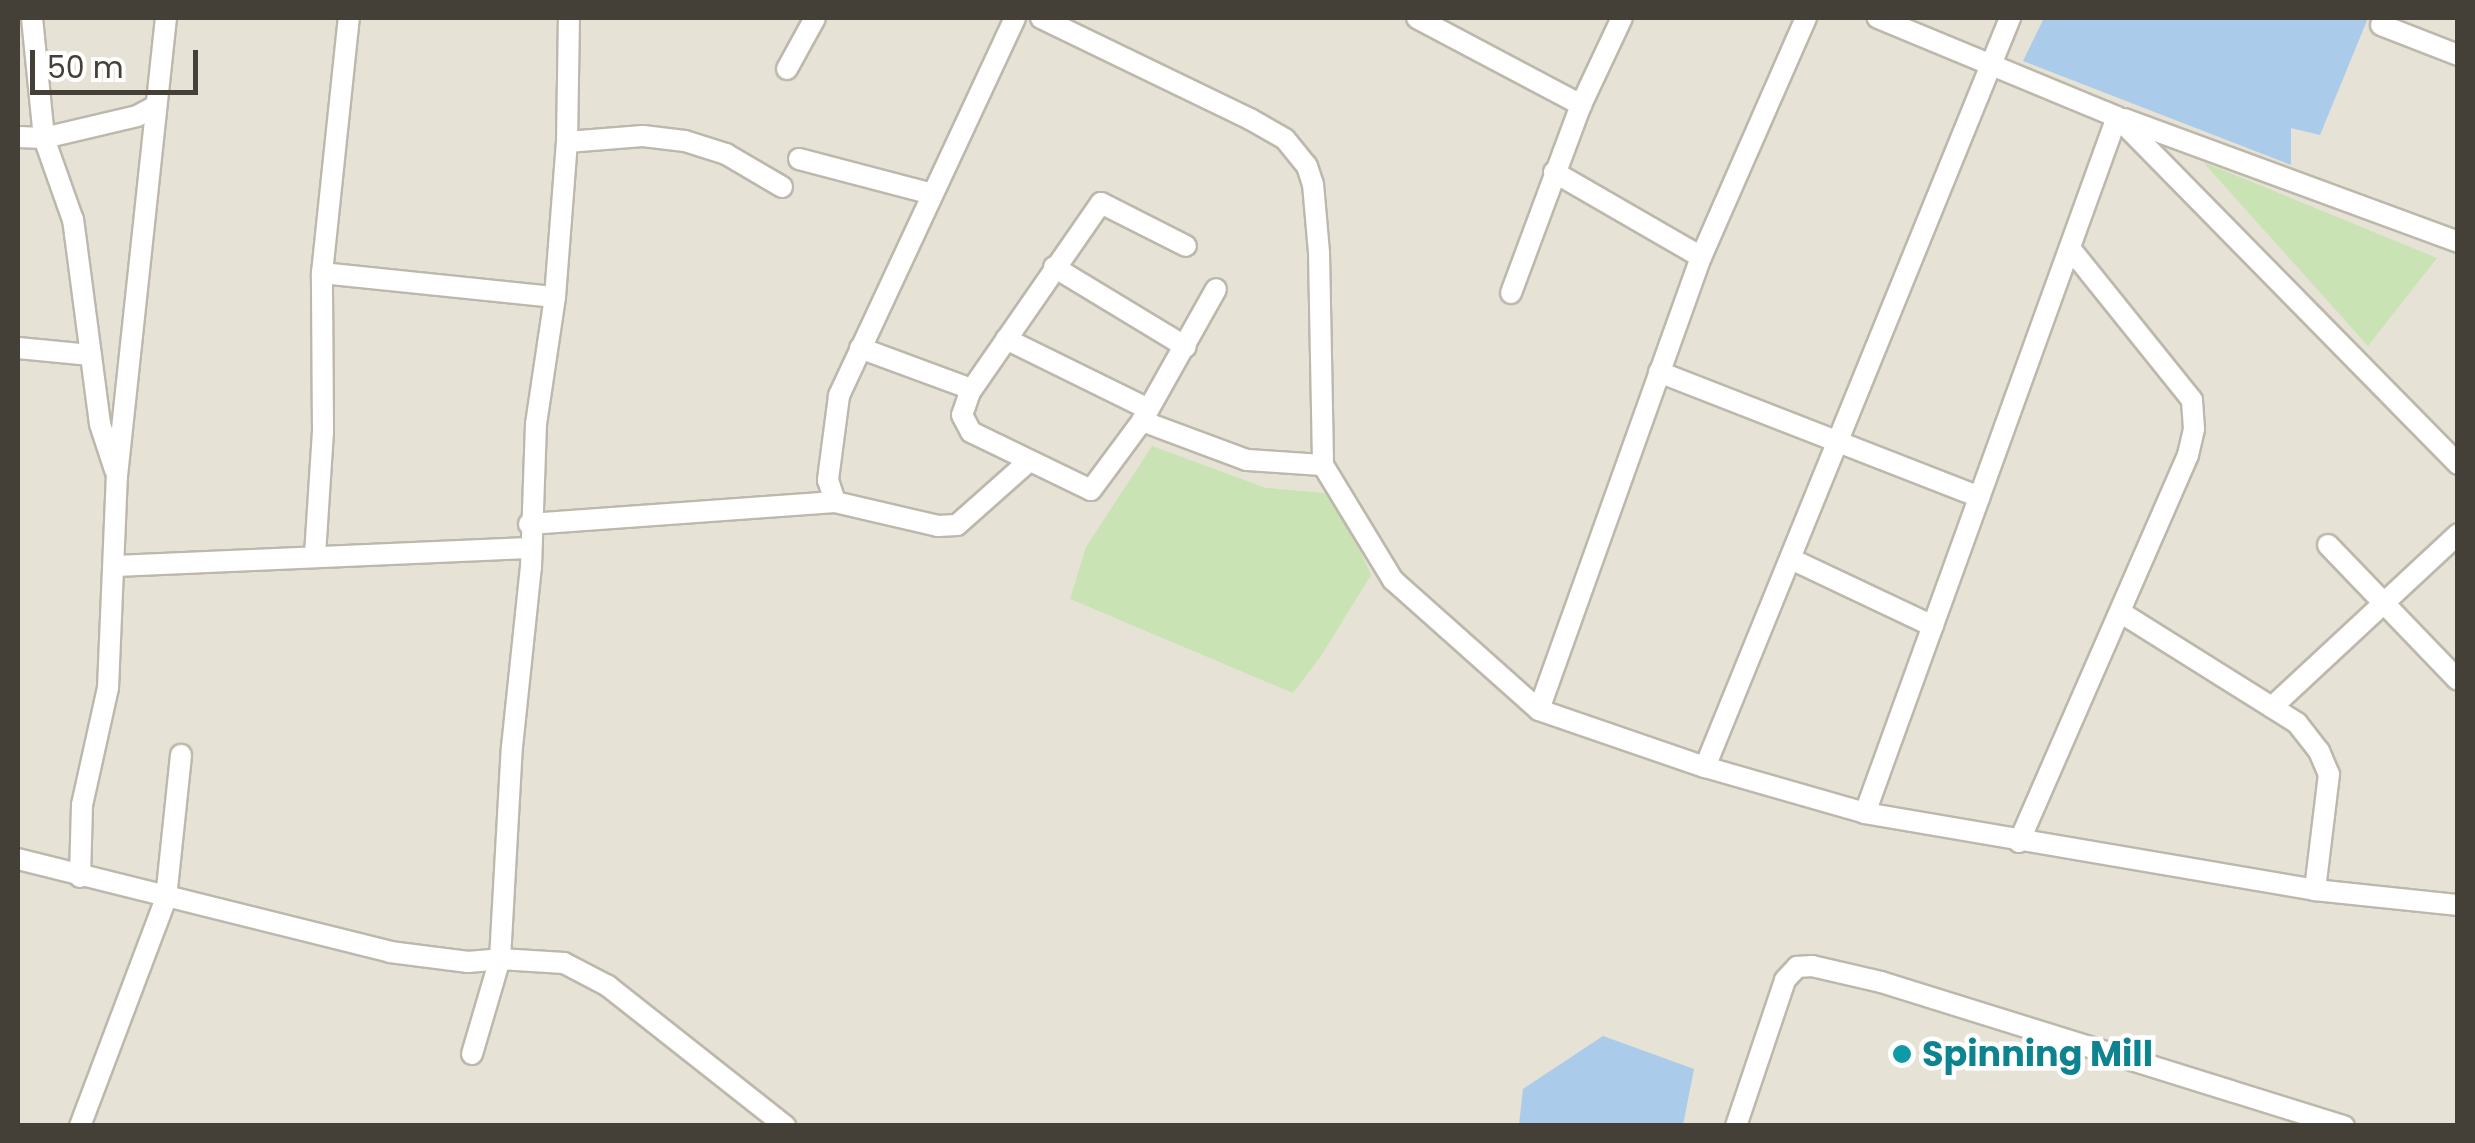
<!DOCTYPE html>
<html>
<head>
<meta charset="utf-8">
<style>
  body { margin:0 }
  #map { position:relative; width:2475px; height:1143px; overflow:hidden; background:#f2f0e8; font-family:Poppins,sans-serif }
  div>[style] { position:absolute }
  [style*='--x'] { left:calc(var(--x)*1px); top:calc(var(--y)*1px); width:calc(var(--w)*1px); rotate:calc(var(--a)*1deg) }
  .residential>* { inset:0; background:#e6e2d6; transform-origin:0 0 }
  .green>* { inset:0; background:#cae3b4 }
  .water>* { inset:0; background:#aacbe9 }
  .roads { filter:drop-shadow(2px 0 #bdb8ab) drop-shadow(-2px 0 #bdb8ab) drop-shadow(0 2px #bdb8ab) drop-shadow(0 -2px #bdb8ab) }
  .minor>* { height:20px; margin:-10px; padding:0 10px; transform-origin:10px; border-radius:10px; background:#fff }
  .dots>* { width:28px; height:28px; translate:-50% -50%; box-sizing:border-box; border:5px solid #fff; border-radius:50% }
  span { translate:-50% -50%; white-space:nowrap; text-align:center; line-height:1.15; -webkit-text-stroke:9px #fff; paint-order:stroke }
  .culture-label { font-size:35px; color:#0d838f; font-weight:700 }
  .left { translate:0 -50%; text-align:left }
  .frame { position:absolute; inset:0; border:20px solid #454037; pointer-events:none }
  .scale { position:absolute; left:30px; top:50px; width:168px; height:45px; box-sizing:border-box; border:5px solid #454037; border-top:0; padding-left:12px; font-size:30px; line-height:35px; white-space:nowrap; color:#454037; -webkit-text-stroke:8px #fff; paint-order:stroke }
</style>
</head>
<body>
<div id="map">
  <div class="residential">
    <div style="left:18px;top:18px;width:2439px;height:1107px"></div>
  </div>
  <div class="green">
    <div style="clip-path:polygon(2203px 162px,2437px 258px,2368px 346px)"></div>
    <div style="clip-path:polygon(1152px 446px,1266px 488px,1335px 494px,1371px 575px,1321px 656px,1293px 693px,1070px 599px,1086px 547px)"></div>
  </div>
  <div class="water">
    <div style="clip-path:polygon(2044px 18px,2368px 18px,2320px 135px,2291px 128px,2291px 165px,2023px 61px)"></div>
    <div style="clip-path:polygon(1603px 1036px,1694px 1069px,1683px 1125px,1519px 1125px,1523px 1089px)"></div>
  </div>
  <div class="roads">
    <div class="minor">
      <div style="--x:1015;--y:18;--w:417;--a:115"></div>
      <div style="--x:839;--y:396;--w:85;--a:97.5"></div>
      <div style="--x:828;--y:480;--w:23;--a:72"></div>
      <div style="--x:835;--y:502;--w:106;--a:13.1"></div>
      <div style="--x:938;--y:526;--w:19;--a:-3"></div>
      <div style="--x:957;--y:525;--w:96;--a:-41.6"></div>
      <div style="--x:1041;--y:18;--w:232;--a:25.8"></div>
      <div style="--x:1250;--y:119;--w:40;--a:29.7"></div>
      <div style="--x:1285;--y:139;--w:35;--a:51"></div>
      <div style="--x:1307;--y:166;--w:19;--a:72"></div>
      <div style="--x:1313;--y:184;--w:69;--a:85"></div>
      <div style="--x:1319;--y:253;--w:212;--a:88.9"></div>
      <div style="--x:1323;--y:465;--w:135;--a:58.7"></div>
      <div style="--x:1393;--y:580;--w:195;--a:41.7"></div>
      <div style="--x:1417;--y:18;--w:186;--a:27.9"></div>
      <div style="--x:1806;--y:18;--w:261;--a:113.7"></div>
      <div style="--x:1701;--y:257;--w:481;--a:109.7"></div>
      <div style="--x:1539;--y:710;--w:176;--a:19"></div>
      <div style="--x:1705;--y:767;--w:166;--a:16"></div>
      <div style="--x:1865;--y:813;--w:740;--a:-70.1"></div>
      <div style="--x:2117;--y:117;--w:259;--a:-157.5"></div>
      <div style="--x:2381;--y:25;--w:83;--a:21.3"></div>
      <div style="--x:787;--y:69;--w:58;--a:-61.2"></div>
      <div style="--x:2117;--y:117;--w:487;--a:45.5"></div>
      <div style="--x:2124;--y:119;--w:356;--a:20.2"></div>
      <div style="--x:18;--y:137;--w:26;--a:2"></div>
      <div style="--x:44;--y:138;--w:121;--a:-95.7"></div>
      <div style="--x:567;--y:142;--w:76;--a:-4.5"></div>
      <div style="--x:643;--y:136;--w:42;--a:6.8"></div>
      <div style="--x:685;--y:141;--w:43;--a:17.6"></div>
      <div style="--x:726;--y:154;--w:65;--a:30.5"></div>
      <div style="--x:799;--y:159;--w:138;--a:14.7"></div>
      <div style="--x:1554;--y:172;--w:170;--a:30"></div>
      <div style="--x:1054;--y:267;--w:154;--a:31.2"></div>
      <div style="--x:322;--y:273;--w:234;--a:5.9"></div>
      <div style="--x:1511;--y:293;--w:201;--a:-69.6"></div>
      <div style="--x:1581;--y:105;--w:96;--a:-64.8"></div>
      <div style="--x:1006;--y:339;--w:158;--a:26.2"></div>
      <div style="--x:18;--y:348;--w:73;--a:5.5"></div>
      <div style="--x:860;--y:348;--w:113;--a:20.2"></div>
      <div style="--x:966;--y:387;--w:6;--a:51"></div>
      <div style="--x:970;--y:392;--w:24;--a:109"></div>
      <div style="--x:962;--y:415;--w:19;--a:62"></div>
      <div style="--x:971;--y:432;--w:133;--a:25.8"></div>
      <div style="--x:1091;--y:490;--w:86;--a:-53.5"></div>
      <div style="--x:1142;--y:421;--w:151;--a:-60.7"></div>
      <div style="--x:1659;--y:372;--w:344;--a:21.3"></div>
      <div style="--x:970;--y:392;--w:230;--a:-55.3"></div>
      <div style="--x:1101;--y:203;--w:95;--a:26.8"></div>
      <div style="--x:1142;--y:421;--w:112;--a:20.4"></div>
      <div style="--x:1247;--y:460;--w:76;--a:3.8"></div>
      <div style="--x:115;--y:470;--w:48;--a:-108.1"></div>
      <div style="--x:100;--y:424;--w:206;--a:-97.5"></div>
      <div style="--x:73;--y:220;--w:87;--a:-109.5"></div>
      <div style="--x:44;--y:138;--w:96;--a:-13.3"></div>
      <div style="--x:137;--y:116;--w:21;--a:-28"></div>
      <div style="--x:529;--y:524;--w:307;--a:-4.1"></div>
      <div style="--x:2328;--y:545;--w:187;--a:46.1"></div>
      <div style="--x:315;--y:555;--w:123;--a:-86.3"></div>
      <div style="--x:323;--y:432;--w:159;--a:-90.4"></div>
      <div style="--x:322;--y:273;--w:256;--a:-84"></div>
      <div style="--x:1791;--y:559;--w:157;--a:25.3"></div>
      <div style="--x:114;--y:566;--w:416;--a:-2.5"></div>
      <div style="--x:2120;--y:612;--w:209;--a:32.1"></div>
      <div style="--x:2297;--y:723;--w:36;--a:52"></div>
      <div style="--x:2319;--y:751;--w:25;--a:67"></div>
      <div style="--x:2329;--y:774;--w:117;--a:96.9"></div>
      <div style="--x:2272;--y:707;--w:254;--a:-42.9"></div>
      <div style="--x:1705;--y:767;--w:809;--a:-67.84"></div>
      <div style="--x:1865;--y:813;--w:457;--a:9.7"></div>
      <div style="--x:2315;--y:890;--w:144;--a:6"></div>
      <div style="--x:2019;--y:842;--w:422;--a:-66.4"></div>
      <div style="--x:2188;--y:455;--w:27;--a:-77"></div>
      <div style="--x:2194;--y:429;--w:29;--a:-94"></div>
      <div style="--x:2192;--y:400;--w:195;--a:-128.8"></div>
      <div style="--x:18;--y:859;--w:383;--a:14"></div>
      <div style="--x:390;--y:952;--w:79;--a:7.3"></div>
      <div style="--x:468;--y:962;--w:32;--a:-5"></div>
      <div style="--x:500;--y:959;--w:64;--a:3.6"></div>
      <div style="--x:564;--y:963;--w:50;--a:27.6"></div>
      <div style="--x:608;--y:986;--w:226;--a:38.3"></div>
      <div style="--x:80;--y:877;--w:72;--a:-88.4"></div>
      <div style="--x:82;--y:805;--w:120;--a:-77.5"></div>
      <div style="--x:108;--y:688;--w:212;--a:-87.6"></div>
      <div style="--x:117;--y:476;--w:461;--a:-83.9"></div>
      <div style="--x:472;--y:1054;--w:99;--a:-73.6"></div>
      <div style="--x:500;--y:959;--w:212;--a:-86.8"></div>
      <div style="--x:512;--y:747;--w:181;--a:-84"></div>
      <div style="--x:531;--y:567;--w:143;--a:-88"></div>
      <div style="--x:536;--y:424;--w:128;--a:-81.5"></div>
      <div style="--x:555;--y:297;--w:155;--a:-85.6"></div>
      <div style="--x:567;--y:142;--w:124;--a:-89.1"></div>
      <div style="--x:80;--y:1126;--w:244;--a:-69.3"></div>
      <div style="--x:166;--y:898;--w:144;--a:-84"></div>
      <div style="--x:1736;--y:1126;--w:154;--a:-71.4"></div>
      <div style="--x:1785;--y:980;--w:18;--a:-47"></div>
      <div style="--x:1797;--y:967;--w:15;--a:-4"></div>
      <div style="--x:1812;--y:966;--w:71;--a:13.1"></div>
      <div style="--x:1881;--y:982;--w:485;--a:17.3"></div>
    </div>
  </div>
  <div class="dots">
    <div style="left:1902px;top:1054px;background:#0f9aa8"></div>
  </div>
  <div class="culture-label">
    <span class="left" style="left:1922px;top:1054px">Spinning Mill</span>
  </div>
  <div class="frame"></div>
  <div class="scale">50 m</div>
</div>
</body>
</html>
